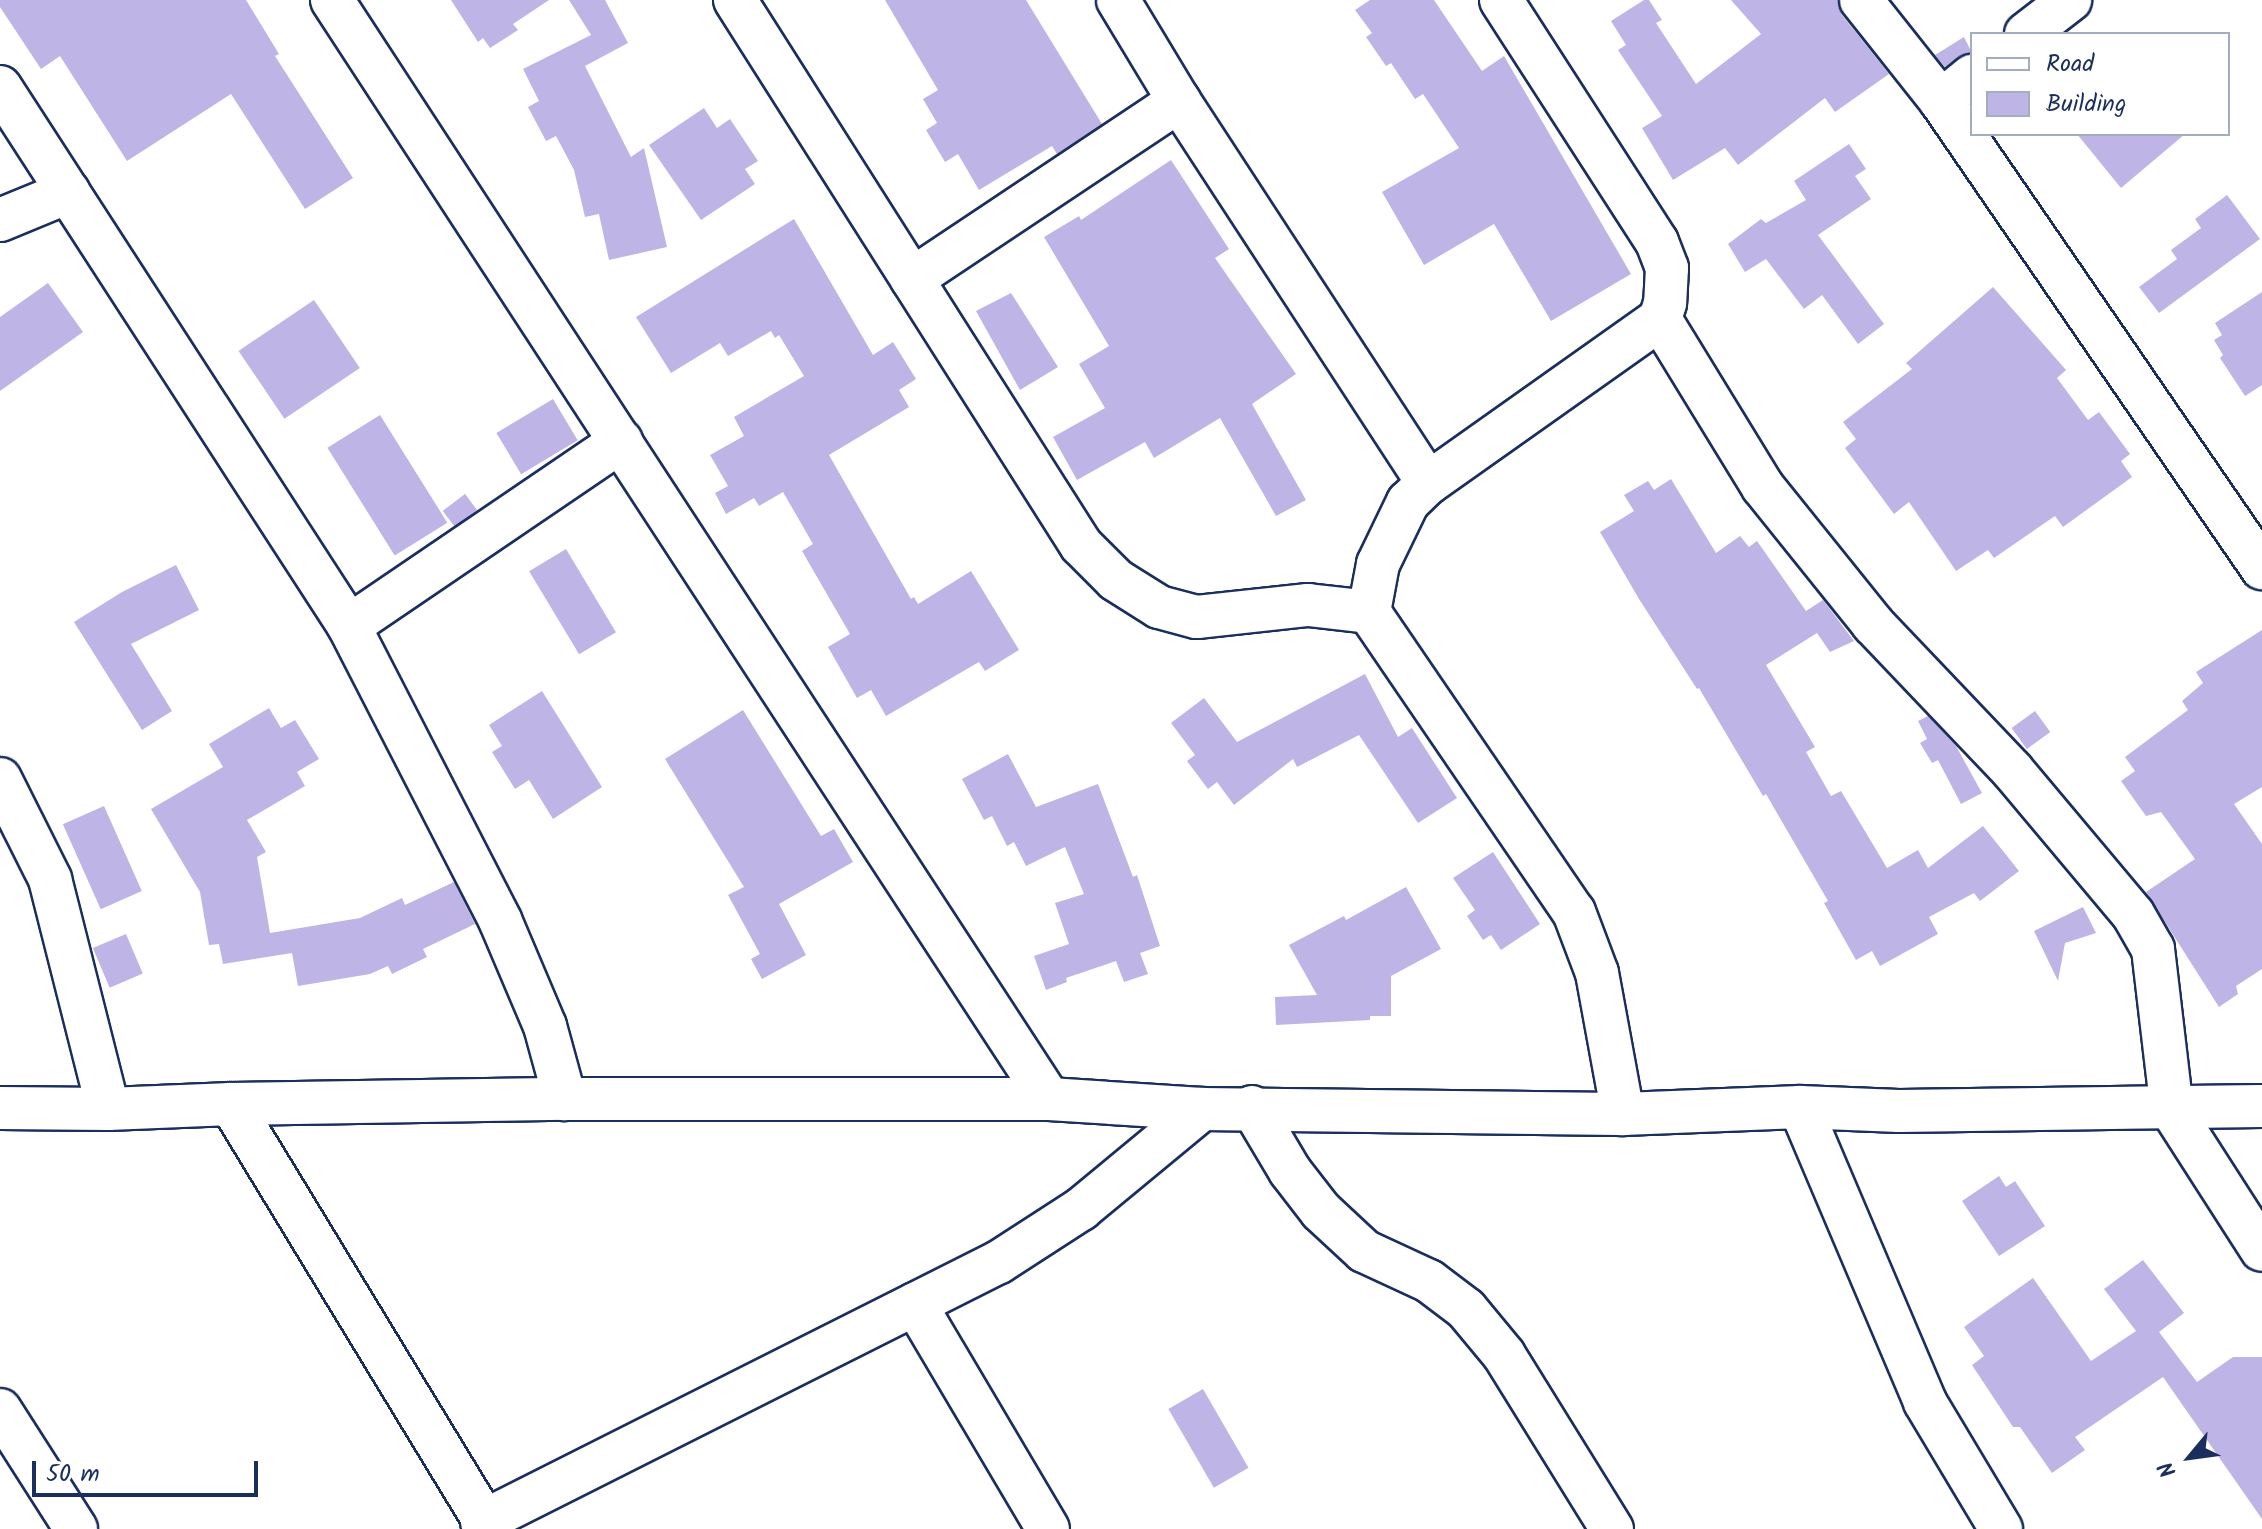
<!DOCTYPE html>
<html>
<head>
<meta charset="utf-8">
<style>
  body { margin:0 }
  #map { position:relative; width:2262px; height:1529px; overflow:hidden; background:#fff; font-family:Kalam,sans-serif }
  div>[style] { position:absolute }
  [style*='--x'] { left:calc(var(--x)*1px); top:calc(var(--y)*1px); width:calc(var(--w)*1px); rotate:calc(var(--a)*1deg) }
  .building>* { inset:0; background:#bfb4e6; transform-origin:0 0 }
  .roads { filter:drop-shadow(2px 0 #1b2f5e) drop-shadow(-2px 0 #1b2f5e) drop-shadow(0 2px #1b2f5e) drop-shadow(0 -2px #1b2f5e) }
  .minor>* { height:42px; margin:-21px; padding:0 21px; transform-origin:21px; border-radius:21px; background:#fff }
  span { translate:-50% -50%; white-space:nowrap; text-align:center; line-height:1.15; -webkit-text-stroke:6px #fff; paint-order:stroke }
  .legend { position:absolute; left:1970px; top:32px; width:260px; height:104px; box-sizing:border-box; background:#fff; border:2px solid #a4acbf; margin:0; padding:10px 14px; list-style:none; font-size:24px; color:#1b2f5e }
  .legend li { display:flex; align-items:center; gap:16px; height:40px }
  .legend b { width:40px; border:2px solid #a4acbf }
  .north { position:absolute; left:2150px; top:1417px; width:80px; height:80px; -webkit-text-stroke:6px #fff; paint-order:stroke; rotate:241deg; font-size:22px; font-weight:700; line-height:32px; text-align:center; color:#1b2f5e }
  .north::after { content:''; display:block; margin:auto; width:28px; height:36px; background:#1b2f5e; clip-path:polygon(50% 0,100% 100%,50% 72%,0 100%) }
  .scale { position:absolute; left:32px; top:1461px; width:226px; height:36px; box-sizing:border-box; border:4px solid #1b2f5e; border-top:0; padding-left:10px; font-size:24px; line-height:28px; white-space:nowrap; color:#1b2f5e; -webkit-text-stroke:6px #fff; paint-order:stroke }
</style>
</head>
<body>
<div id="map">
  <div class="building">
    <div style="clip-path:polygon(0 0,246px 0,279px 54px,275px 56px,353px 178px,305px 209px,231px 94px,127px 161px,60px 56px,41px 69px,0 7px)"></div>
    <div style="clip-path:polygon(451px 0,549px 0,513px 24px,518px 30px,490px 48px,483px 38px,478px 42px)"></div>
    <div style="clip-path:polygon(569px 0,605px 0,628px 43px,585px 66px,631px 157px,644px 148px,667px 247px,609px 260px,599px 214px,585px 217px,574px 170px,556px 136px,546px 141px,528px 107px,539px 101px,523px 69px,591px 35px)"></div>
    <div style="clip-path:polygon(885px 0,1026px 0,1102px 124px,1057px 154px,1052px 146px,979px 190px,958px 154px,945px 162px,926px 130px,937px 123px,923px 99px,938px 90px)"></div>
    <div style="clip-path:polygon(1370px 0,1434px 0,1482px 71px,1504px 56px,1631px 274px,1551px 321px,1494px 224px,1424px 265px,1382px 192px,1459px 148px,1423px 94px,1415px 99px,1391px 63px,1386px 66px,1366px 37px,1372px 33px,1355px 10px)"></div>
    <div style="clip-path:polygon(1644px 0,1649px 0,1662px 20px,1656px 23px,1696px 84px,1761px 34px,1731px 0,1838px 0,1842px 15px,1889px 74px,1835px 112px,1825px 98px,1738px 165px,1725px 148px,1673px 180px,1642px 128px,1662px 116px,1618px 50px,1626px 45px,1611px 21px)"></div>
    <div style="clip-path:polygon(1964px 37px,1972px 53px,1958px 57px,1945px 67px,1935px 55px)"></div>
    <div style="clip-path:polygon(704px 108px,717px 128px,730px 119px,758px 161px,745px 169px,755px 184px,701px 220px,649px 145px)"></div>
    <div style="clip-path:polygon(2077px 134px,2185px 134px,2121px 188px)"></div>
    <div style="clip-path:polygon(1849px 144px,1866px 169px,1855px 176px,1871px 199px,1818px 235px,1884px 324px,1858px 344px,1822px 295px,1804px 309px,1766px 259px,1745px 272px,1728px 244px,1761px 219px,1766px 223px,1806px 200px,1794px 181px)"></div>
    <div style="clip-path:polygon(1171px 160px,1229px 249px,1215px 258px,1296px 374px,1252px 404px,1306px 500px,1276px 516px,1220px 418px,1154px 458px,1145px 442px,1077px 480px,1053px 437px,1105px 408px,1079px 364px,1109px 346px,1044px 237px,1079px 216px,1081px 220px)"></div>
    <div style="clip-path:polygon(2227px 195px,2260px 239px,2159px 313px,2139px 287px,2177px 259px,2171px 250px,2201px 228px,2195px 219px)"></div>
    <div style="clip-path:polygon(794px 219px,873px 355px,893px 342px,916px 379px,899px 390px,909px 407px,829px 455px,911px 599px,914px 597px,918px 604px,971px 571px,1019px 650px,985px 671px,979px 662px,886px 716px,871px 690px,857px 698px,828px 647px,850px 634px,802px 551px,813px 544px,783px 492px,759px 506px,754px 498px,726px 514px,715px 493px,728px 486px,710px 455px,744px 436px,734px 417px,804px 376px,779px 335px,775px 338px,771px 331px,728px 356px,720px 343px,671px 373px,636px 317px)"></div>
    <div style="clip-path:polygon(48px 283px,83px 332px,0 391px,0 317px)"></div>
    <div style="clip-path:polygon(1993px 287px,2066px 370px,2057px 378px,2088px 420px,2099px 412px,2130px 454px,2121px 461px,2132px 477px,2063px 527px,2055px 516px,1994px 558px,1988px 550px,1956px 571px,1909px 502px,1894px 514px,1845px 448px,1856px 439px,1843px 422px,1912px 369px,1906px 363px)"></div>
    <div style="clip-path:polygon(2262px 292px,2262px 385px,2245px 396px,2220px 358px,2223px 355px,2214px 340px,2222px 335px,2215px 323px)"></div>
    <div style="clip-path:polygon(1011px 293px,1058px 367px,1020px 390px,976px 311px)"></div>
    <div style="left:314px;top:300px;width:82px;height:91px;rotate:56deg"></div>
    <div style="left:553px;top:399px;width:48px;height:66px;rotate:59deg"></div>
    <div style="left:380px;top:415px;width:127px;height:62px;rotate:58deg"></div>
    <div style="clip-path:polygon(1671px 479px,1716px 553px,1740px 536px,1749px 547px,1757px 541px,1806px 611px,1823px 600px,1854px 641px,1830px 652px,1817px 633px,1766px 665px,1815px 747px,1806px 752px,1831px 796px,1841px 791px,1887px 868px,1918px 850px,1928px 868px,1983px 826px,2019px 871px,1980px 901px,1974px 893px,1929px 917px,1938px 934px,1880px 966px,1872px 951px,1856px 960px,1824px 903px,1828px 901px,1766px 794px,1763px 796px,1699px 688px,1697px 689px,1639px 599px,1600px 532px,1634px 511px,1624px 495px,1648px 481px,1654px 490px)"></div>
    <div style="left:465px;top:494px;width:20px;height:28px;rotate:53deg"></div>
    <div style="left:566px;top:549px;width:97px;height:43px;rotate:59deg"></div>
    <div style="clip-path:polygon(176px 565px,199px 610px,131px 644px,172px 711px,142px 730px,74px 622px,122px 592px)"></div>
    <div style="clip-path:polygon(2262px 630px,2262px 787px,2234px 804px,2262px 844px,2262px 969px,2236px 986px,2238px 994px,2219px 1007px,2146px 892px,2195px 859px,2161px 812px,2146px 816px,2121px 781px,2135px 771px,2125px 757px,2188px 710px,2182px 701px,2203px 683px,2196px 672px)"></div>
    <div style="clip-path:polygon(1365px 674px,1398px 737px,1412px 728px,1457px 798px,1418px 823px,1359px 735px,1297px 767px,1293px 759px,1234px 805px,1217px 782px,1208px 789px,1187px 761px,1195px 755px,1171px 723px,1204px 698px,1237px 742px)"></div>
    <div style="clip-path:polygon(542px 691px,602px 787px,553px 819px,529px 780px,515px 789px,492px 752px,502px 746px,489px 725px)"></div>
    <div style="clip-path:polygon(269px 708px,281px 728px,295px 720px,319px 759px,297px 772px,305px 786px,247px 820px,266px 852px,257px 857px,270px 933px,360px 918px,402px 898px,405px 905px,454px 882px,475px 924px,423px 949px,427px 957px,392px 974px,388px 966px,370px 974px,298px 986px,292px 953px,223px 964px,219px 944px,209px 945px,200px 892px,151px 809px,223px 767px,209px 744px)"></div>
    <div style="clip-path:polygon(743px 710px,821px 836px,834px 829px,853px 862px,779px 904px,806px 955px,762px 979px,751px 959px,760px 954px,728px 895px,744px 887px,665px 759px)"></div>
    <div style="left:2035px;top:711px;width:26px;height:29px;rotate:54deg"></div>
    <div style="clip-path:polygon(1928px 716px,1956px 746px,1982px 793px,1961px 804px,1938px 760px,1932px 763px,1920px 743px,1927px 739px,1918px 721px)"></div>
    <div style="clip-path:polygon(1008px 754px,1036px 807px,1098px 784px,1133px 877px,1137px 875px,1160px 946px,1140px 953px,1148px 974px,1124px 982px,1116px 961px,1066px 978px,1067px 982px,1046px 990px,1034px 956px,1069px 944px,1055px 903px,1084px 894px,1065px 847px,1026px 866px,1014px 842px,1007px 846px,992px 816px,984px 820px,962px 779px)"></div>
    <div style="left:104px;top:806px;width:93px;height:45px;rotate:66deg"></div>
    <div style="clip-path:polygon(1493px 852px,1540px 924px,1501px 950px,1491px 935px,1483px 940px,1467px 916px,1475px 910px,1453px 878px)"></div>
    <div style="clip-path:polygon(1406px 887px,1441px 949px,1391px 976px,1391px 1016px,1370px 1016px,1370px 1020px,1276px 1025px,1275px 997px,1317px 995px,1289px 945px,1344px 916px,1346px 920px)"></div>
    <div style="clip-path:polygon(2083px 907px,2096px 933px,2065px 943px,2058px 981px,2034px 931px)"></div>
    <div style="left:126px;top:934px;width:43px;height:36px;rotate:67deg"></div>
    <div style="clip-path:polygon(1999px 1176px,2006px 1187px,2015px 1181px,2045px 1226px,1999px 1256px,1962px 1201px)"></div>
    <div style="clip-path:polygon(2143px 1260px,2184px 1313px,2159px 1332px,2197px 1382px,2233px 1357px,2262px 1357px,2262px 1519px,2163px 1377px,2075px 1437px,2085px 1450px,2052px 1473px,2020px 1427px,2013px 1427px,1972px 1365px,1984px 1356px,1964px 1327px,2033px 1278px,2091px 1361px,2136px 1331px,2104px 1289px)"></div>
    <div style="left:1203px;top:1389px;width:91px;height:40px;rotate:60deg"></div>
  </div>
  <div class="roads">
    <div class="minor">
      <div style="--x:332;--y:0;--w:1312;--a:56.88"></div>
      <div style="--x:735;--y:0;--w:646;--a:57.59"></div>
      <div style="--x:1081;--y:545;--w:49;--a:45"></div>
      <div style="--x:1116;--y:580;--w:51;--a:32.1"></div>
      <div style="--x:1159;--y:607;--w:39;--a:15"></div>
      <div style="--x:1197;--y:617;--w:112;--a:-6.2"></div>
      <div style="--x:1308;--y:605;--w:61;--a:6.5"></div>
      <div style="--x:1118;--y:0;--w:118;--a:58.9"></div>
      <div style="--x:1179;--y:101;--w:456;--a:56.9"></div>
      <div style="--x:1501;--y:0;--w:288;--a:57.2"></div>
      <div style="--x:1657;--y:242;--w:28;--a:69"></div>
      <div style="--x:1667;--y:268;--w:35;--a:93"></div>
      <div style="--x:1665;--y:303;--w:17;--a:107"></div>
      <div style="--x:1660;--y:319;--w:284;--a:144.7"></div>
      <div style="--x:1428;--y:483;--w:28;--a:136"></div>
      <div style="--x:1408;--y:502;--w:69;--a:115.8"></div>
      <div style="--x:1378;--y:564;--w:49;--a:100.6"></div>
      <div style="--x:1369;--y:612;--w:363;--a:55.7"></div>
      <div style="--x:1574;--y:912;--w:65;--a:69.3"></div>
      <div style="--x:1597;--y:973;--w:143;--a:79.6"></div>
      <div style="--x:1861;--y:0;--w:129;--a:51.6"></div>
      <div style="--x:1941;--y:101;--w:567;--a:55.5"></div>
      <div style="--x:2026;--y:34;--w:56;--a:-37.7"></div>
      <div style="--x:0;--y:87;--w:642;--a:57.08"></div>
      <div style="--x:349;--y:626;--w:331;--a:62.8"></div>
      <div style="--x:500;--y:920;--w:115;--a:67"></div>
      <div style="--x:545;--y:1026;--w:76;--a:74.7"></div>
      <div style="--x:1941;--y:101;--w:40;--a:-39"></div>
      <div style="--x:0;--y:220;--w:74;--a:-22.4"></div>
      <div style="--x:912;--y:279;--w:321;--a:-33.7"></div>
      <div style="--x:1660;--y:319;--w:197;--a:58.5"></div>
      <div style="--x:1763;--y:487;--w:176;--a:51.2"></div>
      <div style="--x:1873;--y:624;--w:202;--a:46.4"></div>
      <div style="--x:2012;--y:770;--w:188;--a:50"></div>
      <div style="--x:2133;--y:914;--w:40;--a:60.3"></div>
      <div style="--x:2153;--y:949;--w:162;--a:83.3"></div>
      <div style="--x:2172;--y:1110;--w:166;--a:57.3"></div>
      <div style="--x:349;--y:626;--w:329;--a:-34.2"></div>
      <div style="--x:0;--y:779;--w:112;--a:63.4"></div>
      <div style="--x:50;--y:879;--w:237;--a:75.8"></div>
      <div style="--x:231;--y:1104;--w:497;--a:58.7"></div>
      <div style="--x:1252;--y:1107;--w:74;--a:59.3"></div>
      <div style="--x:1290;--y:1171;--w:51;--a:52.2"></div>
      <div style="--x:1321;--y:1211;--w:59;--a:42.9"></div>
      <div style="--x:1364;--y:1251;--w:72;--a:24.8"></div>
      <div style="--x:1429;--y:1281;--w:46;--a:37.1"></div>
      <div style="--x:1466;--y:1309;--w:60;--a:50.4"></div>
      <div style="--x:1504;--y:1355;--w:205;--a:58.2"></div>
      <div style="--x:1800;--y:1107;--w:320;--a:67"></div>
      <div style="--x:1925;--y:1402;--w:148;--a:59.1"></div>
      <div style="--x:0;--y:1108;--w:108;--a:0.5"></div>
      <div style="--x:108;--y:1109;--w:123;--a:-2.3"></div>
      <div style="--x:231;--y:1104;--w:334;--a:-0.9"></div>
      <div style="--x:565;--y:1099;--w:484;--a:0"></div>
      <div style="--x:1049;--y:1099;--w:153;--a:3.7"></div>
      <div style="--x:1202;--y:1109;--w:421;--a:0.7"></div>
      <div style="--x:1623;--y:1114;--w:177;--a:-2.3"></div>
      <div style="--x:1800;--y:1107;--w:99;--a:2.3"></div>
      <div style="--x:1899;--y:1111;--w:363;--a:-0.8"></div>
      <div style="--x:915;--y:1304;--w:261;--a:59.4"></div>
      <div style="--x:0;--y:1410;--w:141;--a:57.4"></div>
      <div style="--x:482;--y:1522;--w:579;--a:-26.7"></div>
      <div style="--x:999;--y:1262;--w:98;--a:-32.9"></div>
      <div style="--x:1081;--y:1209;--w:157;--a:-39.6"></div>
    </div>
  </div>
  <ul class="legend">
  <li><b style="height:10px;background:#fff"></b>Road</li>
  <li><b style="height:22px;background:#bfb4e6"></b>Building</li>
  </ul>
  <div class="north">N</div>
  <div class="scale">50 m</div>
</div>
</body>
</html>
